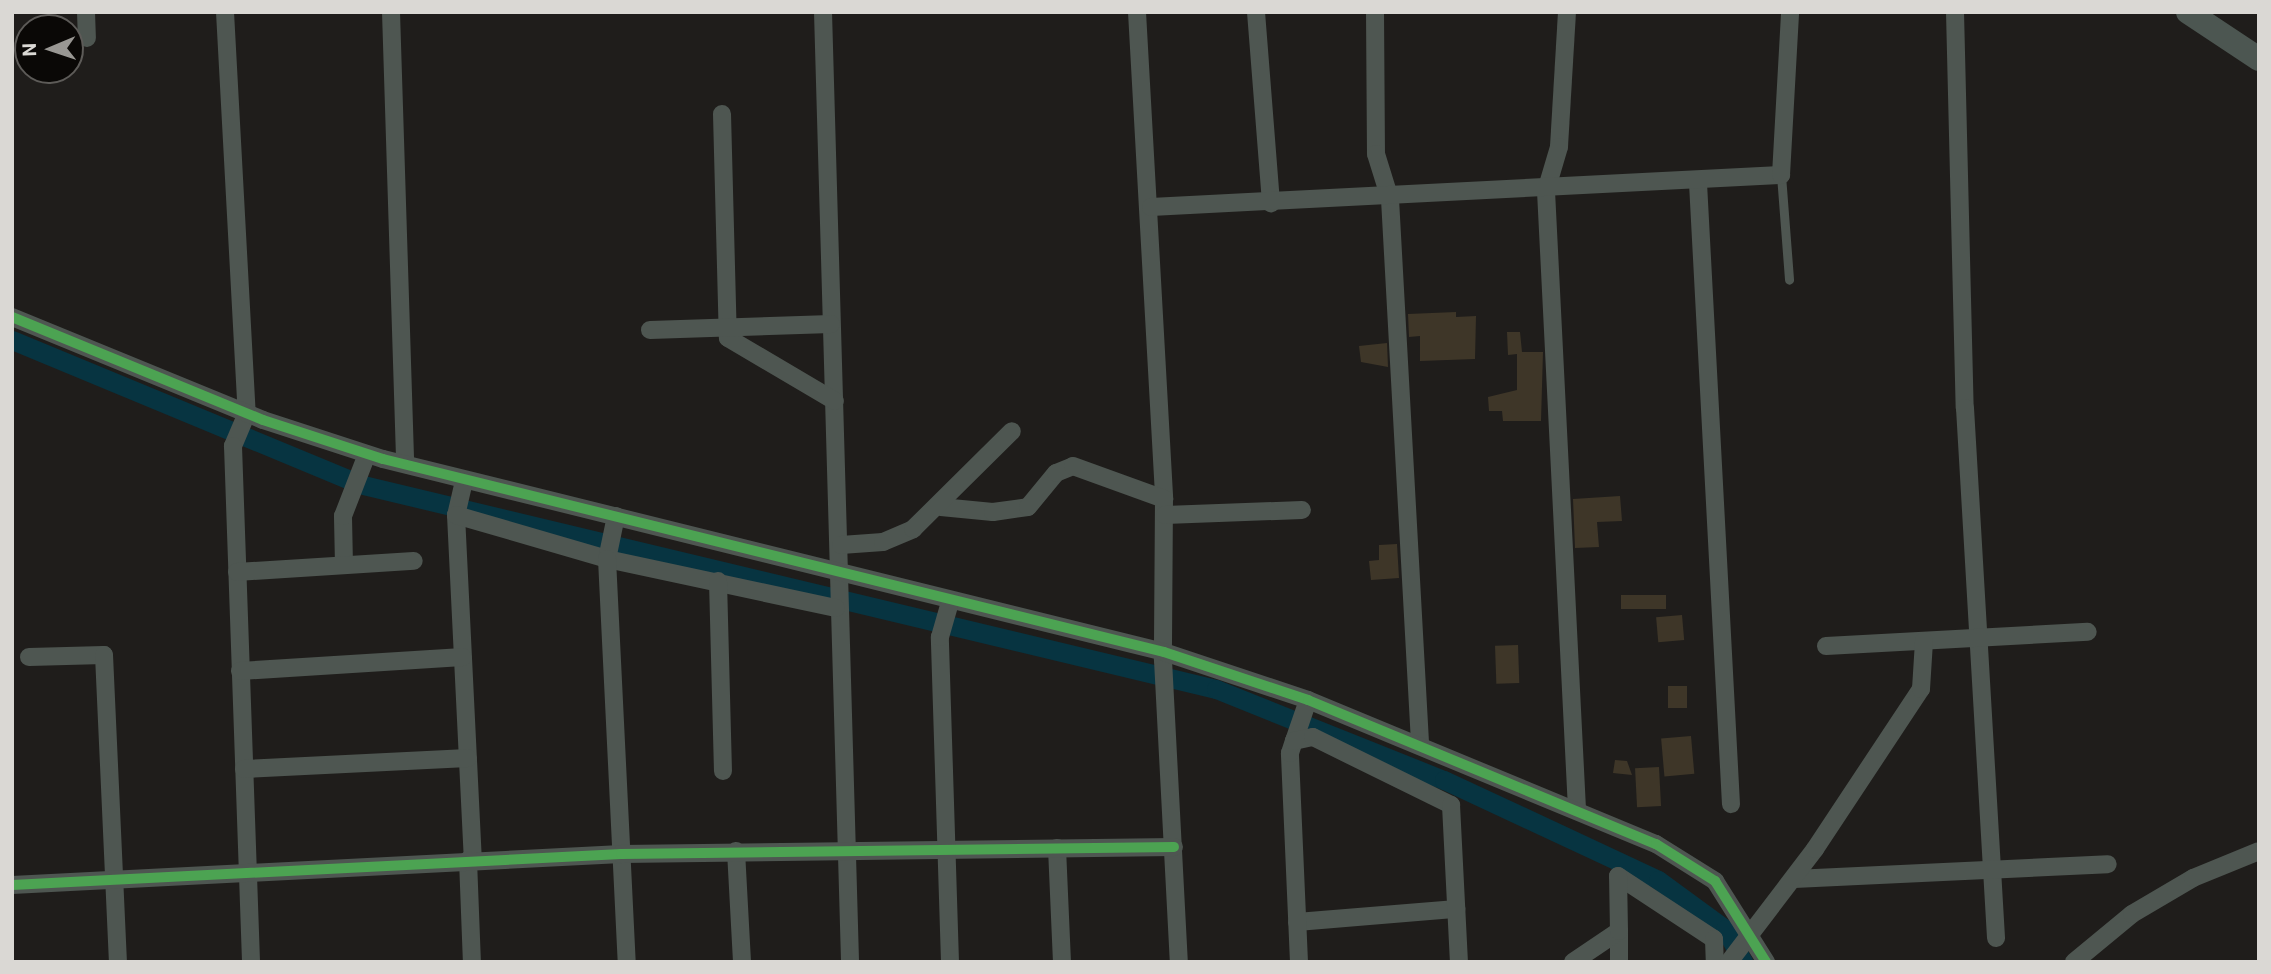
<!DOCTYPE html>
<html>
<head>
<meta charset="utf-8">
<style>
  body { margin:0 }
  #map { position:relative; width:2271px; height:974px; overflow:hidden; background:#1f1d1b; font-family:Roboto,sans-serif }
  div>[style] { position:absolute }
  [style*='--x'] { left:calc(var(--x)*1px); top:calc(var(--y)*1px); width:calc(var(--w)*1px); rotate:calc(var(--a)*1deg) }
  .canal>* { height:19px; margin:-9.5px; padding:0 9.5px; transform-origin:9.5px; border-radius:9.5px; background:#073441 }
  .building>* { inset:0; background:#3e3628; transform-origin:0 0 }
  .lane>* { height:9px; margin:-4.5px; padding:0 4.5px; transform-origin:4.5px; border-radius:4.5px; background:#4e5651 }
  .street>* { height:18px; margin:-9px; padding:0 9px; transform-origin:9px; border-radius:9px; background:#4e5651 }
  .secondary>* { height:24px; margin:-12px; padding:0 12px; transform-origin:12px; border-radius:12px; background:#4c5651 }
  .cycleway>* { height:10px; margin:-5px; padding:0 5px; transform-origin:5px; border-radius:5px; background:#4ca352 }
  span { translate:-50% -50%; white-space:nowrap; text-align:center; line-height:1.15; -webkit-text-stroke:5px #0a0806; paint-order:stroke }
  .frame { position:absolute; inset:0; border:14px solid #dad8d4; pointer-events:none }
  .north { position:absolute; left:14px; top:14px; width:70px; height:70px; box-sizing:border-box; background:#0a0806; border:2px solid #5d5b58; border-radius:50%; rotate:268deg; font-size:19px; font-weight:700; line-height:28px; text-align:center; color:#dad8d4 }
  .north::after { content:''; display:block; margin:auto; width:24px; height:32px; background:#999793; clip-path:polygon(50% 0,100% 100%,50% 72%,0 100%) }
</style>
</head>
<body>
<div id="map">
  <div class="canal">
    <div style="--x:12;--y:340;--w:376;--a:22.5"></div>
    <div style="--x:359;--y:484;--w:881;--a:13.45"></div>
    <div style="--x:1216;--y:689;--w:245;--a:21.8"></div>
    <div style="--x:1444;--y:780;--w:236;--a:25"></div>
    <div style="--x:1658;--y:880;--w:83;--a:36.2"></div>
    <div style="--x:1725;--y:929;--w:38;--a:61"></div>
  </div>
  <div class="building">
    <div style="clip-path:polygon(1456px 312px,1456px 317px,1476px 316px,1475px 359px,1420px 361px,1420px 336px,1409px 337px,1408px 314px)"></div>
    <div style="clip-path:polygon(1507px 332px,1520px 332px,1522px 352px,1543px 352px,1541px 421px,1503px 421px,1502px 411px,1489px 411px,1488px 397px,1517px 390px,1517px 354px,1508px 355px)"></div>
    <div style="clip-path:polygon(1387px 343px,1388px 367px,1361px 362px,1359px 346px)"></div>
    <div style="clip-path:polygon(1620px 496px,1622px 521px,1597px 522px,1599px 547px,1575px 548px,1573px 499px)"></div>
    <div style="clip-path:polygon(1397px 544px,1399px 578px,1371px 580px,1369px 561px,1379px 560px,1379px 545px)"></div>
    <div style="left:1666px;top:595px;width:14px;height:45px;rotate:90deg"></div>
    <div style="left:1682px;top:615px;width:25px;height:26px;rotate:85deg"></div>
    <div style="left:1518px;top:645px;width:38px;height:23px;rotate:88deg"></div>
    <div style="left:1668px;top:686px;width:19px;height:22px"></div>
    <div style="left:1691px;top:736px;width:38px;height:30px;rotate:85deg"></div>
    <div style="clip-path:polygon(1615px 760px,1627px 761px,1632px 775px,1613px 773px)"></div>
    <div style="left:1659px;top:767px;width:39px;height:24px;rotate:87deg"></div>
  </div>
  <div class="lane">
    <div style="--x:1781;--y:175;--w:105;--a:85.6"></div>
  </div>
  <div class="street">
    <div style="--x:86;--y:12;--w:26;--a:88"></div>
    <div style="--x:225;--y:12;--w:402;--a:86.9"></div>
    <div style="--x:247;--y:413;--w:36;--a:113"></div>
    <div style="--x:233;--y:446;--w:516;--a:88"></div>
    <div style="--x:391;--y:12;--w:452;--a:88.2"></div>
    <div style="--x:823;--y:12;--w:950;--a:88.37"></div>
    <div style="--x:1137;--y:12;--w:488;--a:86.8"></div>
    <div style="--x:1164;--y:499;--w:161;--a:90.4"></div>
    <div style="--x:1163;--y:660;--w:302;--a:87"></div>
    <div style="--x:1256;--y:12;--w:192;--a:85.5"></div>
    <div style="--x:1375;--y:12;--w:142;--a:89.6"></div>
    <div style="--x:1376;--y:154;--w:47;--a:72.7"></div>
    <div style="--x:1390;--y:199;--w:545;--a:86.84"></div>
    <div style="--x:1567;--y:12;--w:135;--a:93.4"></div>
    <div style="--x:1559;--y:147;--w:46;--a:106.5"></div>
    <div style="--x:1546;--y:191;--w:619;--a:87.13"></div>
    <div style="--x:1955;--y:12;--w:396;--a:88.6"></div>
    <div style="--x:1965;--y:408;--w:531;--a:86.65"></div>
    <div style="--x:722;--y:114;--w:224;--a:88.5"></div>
    <div style="--x:728;--y:338;--w:124;--a:30.5"></div>
    <div style="--x:1698;--y:183;--w:622;--a:86.96"></div>
    <div style="--x:1151;--y:207;--w:631;--a:-2.91"></div>
    <div style="--x:1781;--y:175;--w:163;--a:-86.8"></div>
    <div style="--x:12;--y:317;--w:271;--a:22.3"></div>
    <div style="--x:263;--y:420;--w:126;--a:18"></div>
    <div style="--x:383;--y:459;--w:804;--a:13.88"></div>
    <div style="--x:1164;--y:652;--w:152;--a:18.4"></div>
    <div style="--x:1308;--y:700;--w:377;--a:22.5"></div>
    <div style="--x:1656;--y:844;--w:70;--a:32.1"></div>
    <div style="--x:1715;--y:881;--w:96;--a:57.8"></div>
    <div style="--x:650;--y:330;--w:181;--a:-1.9"></div>
    <div style="--x:464;--y:481;--w:35;--a:103"></div>
    <div style="--x:456;--y:515;--w:345;--a:87.2"></div>
    <div style="--x:941;--y:507;--w:52;--a:5.5"></div>
    <div style="--x:993;--y:512;--w:35;--a:-8"></div>
    <div style="--x:1028;--y:507;--w:44;--a:-50.5"></div>
    <div style="--x:1056;--y:473;--w:18;--a:-22"></div>
    <div style="--x:1073;--y:466;--w:97;--a:19.9"></div>
    <div style="--x:456;--y:515;--w:157;--a:16.2"></div>
    <div style="--x:607;--y:559;--w:234;--a:12.1"></div>
    <div style="--x:1165;--y:515;--w:137;--a:-2.1"></div>
    <div style="--x:616;--y:516;--w:44;--a:101.8"></div>
    <div style="--x:607;--y:559;--w:403;--a:87.2"></div>
    <div style="--x:841;--y:545;--w:42;--a:-4.1"></div>
    <div style="--x:883;--y:542;--w:33;--a:-23"></div>
    <div style="--x:913;--y:529;--w:139;--a:-44.7"></div>
    <div style="--x:344;--y:565;--w:49;--a:-91.2"></div>
    <div style="--x:343;--y:516;--w:66;--a:-68.8"></div>
    <div style="--x:237;--y:572;--w:177;--a:-3.6"></div>
    <div style="--x:718;--y:581;--w:190;--a:88.5"></div>
    <div style="--x:1826;--y:646;--w:262;--a:-3.1"></div>
    <div style="--x:29;--y:657;--w:75;--a:-1.5"></div>
    <div style="--x:104;--y:655;--w:307;--a:87.4"></div>
    <div style="--x:240;--y:671;--w:223;--a:-3.6"></div>
    <div style="--x:1294;--y:741;--w:43;--a:-71.1"></div>
    <div style="--x:244;--y:769;--w:224;--a:-2.8"></div>
    <div style="--x:1057;--y:848;--w:114;--a:87.5"></div>
    <div style="--x:736;--y:851;--w:111;--a:86.9"></div>
    <div style="--x:468;--y:860;--w:102;--a:87.8"></div>
    <div style="--x:1618;--y:876;--w:115;--a:33.3"></div>
    <div style="--x:1714;--y:939;--w:23;--a:88"></div>
    <div style="--x:1794;--y:879;--w:314;--a:-2.7"></div>
    <div style="--x:12;--y:885;--w:610;--a:-2.91"></div>
    <div style="--x:621;--y:854;--w:553;--a:-0.73"></div>
    <div style="--x:1297;--y:922;--w:160;--a:-4.7"></div>
    <div style="--x:1619;--y:931;--w:31;--a:90"></div>
    <div style="--x:950;--y:962;--w:325;--a:-91.8"></div>
    <div style="--x:940;--y:637;--w:37;--a:-74"></div>
    <div style="--x:1299;--y:962;--w:209;--a:-92.5"></div>
    <div style="--x:1290;--y:753;--w:13;--a:-72"></div>
    <div style="--x:1294;--y:741;--w:19;--a:-12"></div>
    <div style="--x:1313;--y:737;--w:154;--a:26.2"></div>
    <div style="--x:1451;--y:805;--w:157;--a:87.1"></div>
    <div style="--x:1573;--y:962;--w:55;--a:-34"></div>
    <div style="--x:1619;--y:931;--w:55;--a:-91"></div>
    <div style="--x:1729;--y:962;--w:142;--a:-52.7"></div>
    <div style="--x:1815;--y:849;--w:192;--a:-56.5"></div>
    <div style="--x:1921;--y:689;--w:48;--a:-86.4"></div>
    <div style="--x:2074;--y:962;--w:75;--a:-39.6"></div>
    <div style="--x:2132;--y:914;--w:71;--a:-30.5"></div>
    <div style="--x:2193;--y:878;--w:71;--a:-22.2"></div>
  </div>
  <div class="secondary">
    <div style="--x:2188;--y:12;--w:85;--a:33.5"></div>
  </div>
  <div class="cycleway">
    <div style="--x:12;--y:317;--w:271;--a:22.3"></div>
    <div style="--x:263;--y:420;--w:126;--a:18"></div>
    <div style="--x:383;--y:459;--w:804;--a:13.88"></div>
    <div style="--x:1164;--y:652;--w:152;--a:18.4"></div>
    <div style="--x:1308;--y:700;--w:377;--a:22.5"></div>
    <div style="--x:1656;--y:844;--w:70;--a:32.1"></div>
    <div style="--x:1715;--y:881;--w:96;--a:57.8"></div>
    <div style="--x:12;--y:885;--w:610;--a:-2.91"></div>
    <div style="--x:621;--y:854;--w:553;--a:-0.73"></div>
  </div>
  <div class="frame"></div>
  <div class="north">N</div>
</div>
</body>
</html>
